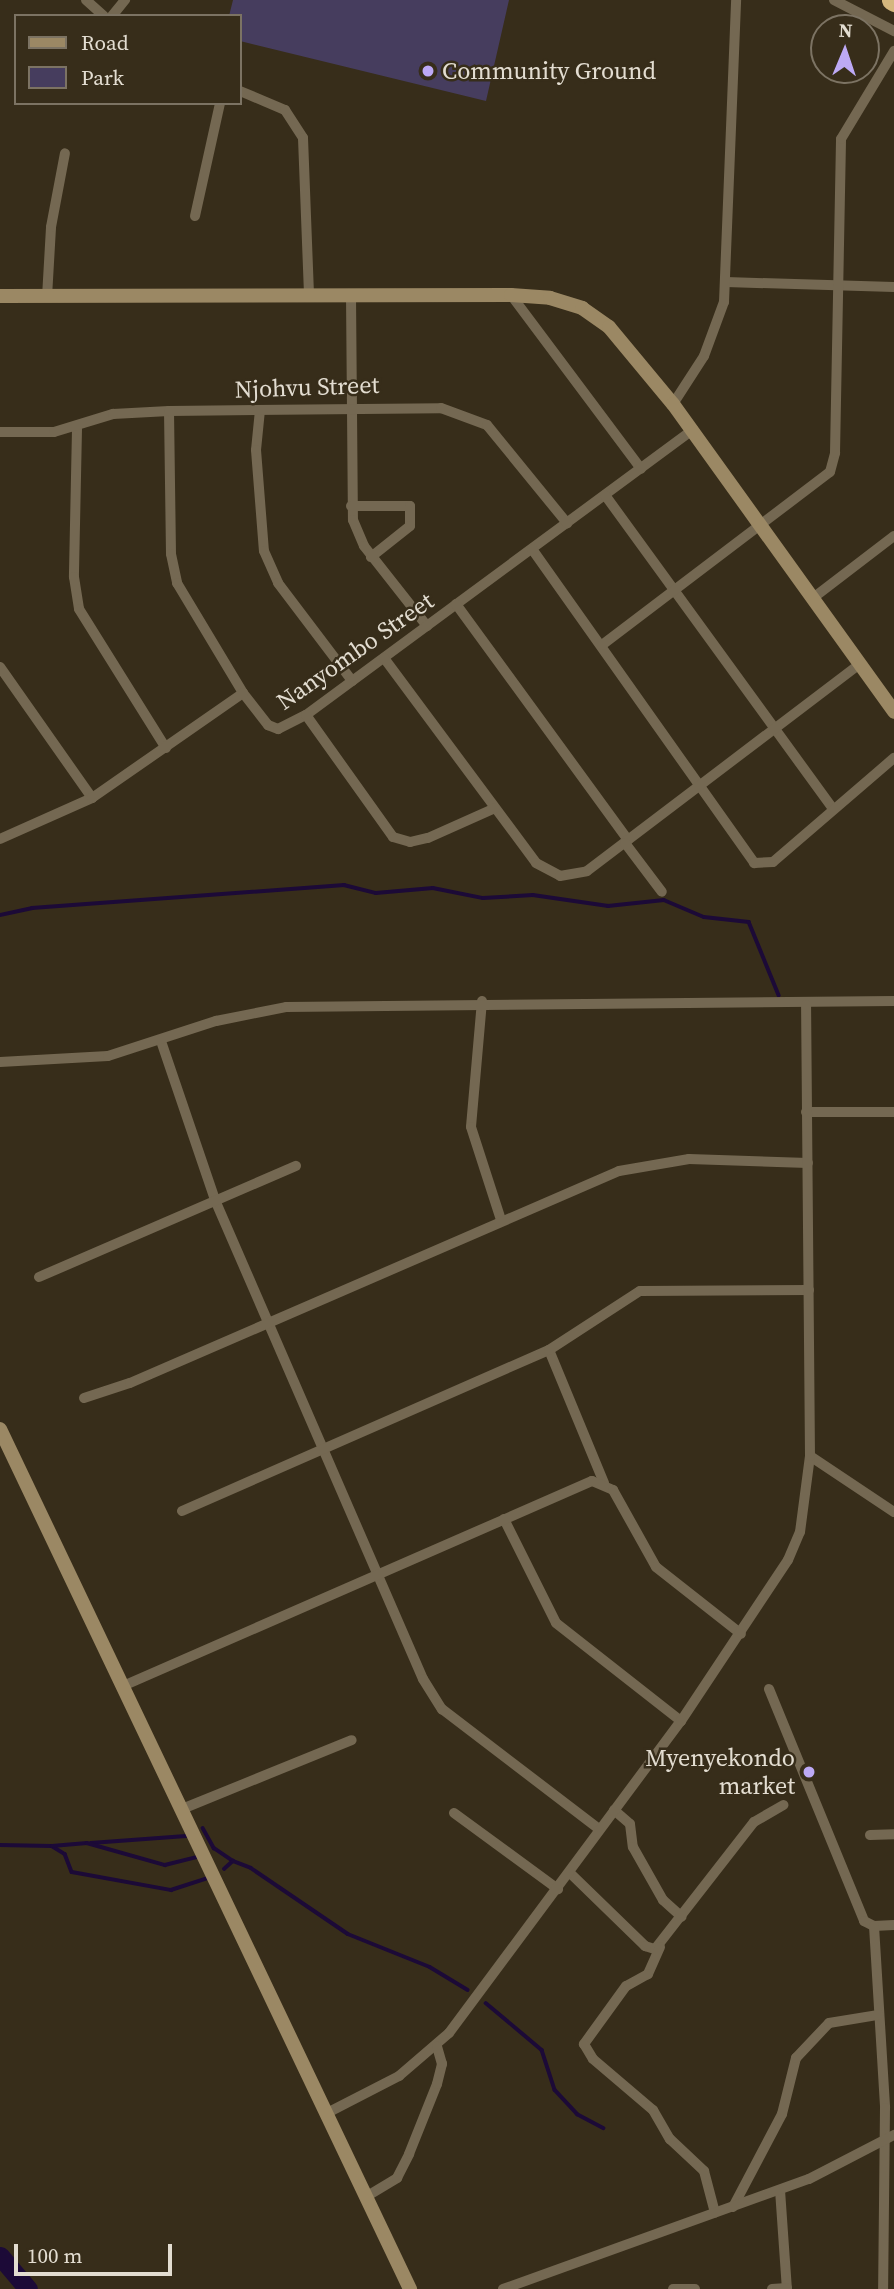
<!DOCTYPE html>
<html>
<head>
<meta charset="utf-8">
<style>
  body { margin:0 }
  #map { position:relative; width:894px; height:2289px; overflow:hidden; background:#372d1a; font-family:"Source Serif 4",serif }
  div>[style] { position:absolute }
  [style*='--x'] { left:calc(var(--x)*1px); top:calc(var(--y)*1px); width:calc(var(--w)*1px); rotate:calc(var(--a)*1deg) }
  .green>* { inset:0; background:#463d5e }
  .stream>* { height:3.5px; margin:-1.75px; padding:0 1.75px; transform-origin:1.75px; border-radius:1.75px; background:#1c0a37 }
  .river>* { height:19px; margin:-9.5px; padding:0 9.5px; transform-origin:9.5px; border-radius:9.5px; background:#1c0a37 }
  .street>* { height:10px; margin:-5px; padding:0 5px; transform-origin:5px; border-radius:5px; background:#746852 }
  .secondary>* { height:14px; margin:-7px; padding:0 7px; transform-origin:7px; border-radius:7px; background:#9b8864 }
  .highway>* { height:19px; margin:-9.5px; padding:0 9.5px; transform-origin:9.5px; border-radius:9.5px; background:#d5b77e }
  .dots>* { width:19px; height:19px; translate:-50% -50%; box-sizing:border-box; border:4px solid #372d1a; border-radius:50% }
  span { translate:-50% -50%; white-space:nowrap; text-align:center; line-height:1.15; -webkit-text-stroke:5px #372d1a; paint-order:stroke }
  .poi-label { font-size:24px; color:#e3ddd1 }
  .left { translate:0 -50%; text-align:left }
  .right { translate:-100% -50%; text-align:right }
  .street-label { font-size:24px; color:#e3ddd1 }
  .legend { position:absolute; left:14px; top:14px; width:228px; height:91px; box-sizing:border-box; background:#372d1a; border:2px solid #7c7363; margin:0; padding:9px 12px; list-style:none; font-size:21px; color:#e3ddd1 }
  .legend li { display:flex; align-items:center; gap:14px; height:35px }
  .legend b { width:35px; border:2px solid #7c7363 }
  .north { position:absolute; left:810px; top:14px; width:70px; height:70px; box-sizing:border-box; background:#372d1a; border:2px solid #7c7363; border-radius:50%; rotate:2deg; font-size:19px; font-weight:700; line-height:28px; text-align:center; color:#e3ddd1 }
  .north::after { content:''; display:block; margin:auto; width:24px; height:32px; background:#bda9f5; clip-path:polygon(50% 0,100% 100%,50% 72%,0 100%) }
  .scale { position:absolute; left:14px; top:2244px; width:158px; height:32px; box-sizing:border-box; border:4px solid #e3ddd1; border-top:0; padding-left:9px; font-size:21px; line-height:24px; white-space:nowrap; color:#e3ddd1; -webkit-text-stroke:5px #372d1a; paint-order:stroke }
</style>
</head>
<body>
<div id="map">
  <div class="green">
    <div style="clip-path:polygon(233px 0,509px 0,486px 101px,240px 41px,240px 16px,229px 16px)"></div>
  </div>
  <div class="stream">
    <div style="--x:0;--y:915;--w:33;--a:-12"></div>
    <div style="--x:32;--y:908;--w:313;--a:-4.2"></div>
    <div style="--x:344;--y:885;--w:33;--a:14"></div>
    <div style="--x:376;--y:893;--w:57;--a:-5"></div>
    <div style="--x:433;--y:888;--w:51;--a:11.3"></div>
    <div style="--x:483;--y:898;--w:50;--a:-3.4"></div>
    <div style="--x:533;--y:895;--w:76;--a:8.3"></div>
    <div style="--x:608;--y:906;--w:56;--a:-6.1"></div>
    <div style="--x:664;--y:900;--w:43;--a:23"></div>
    <div style="--x:704;--y:917;--w:45;--a:6.3"></div>
    <div style="--x:749;--y:922;--w:79;--a:67.7"></div>
    <div style="--x:203;--y:1828;--w:23;--a:61"></div>
    <div style="--x:214;--y:1848;--w:23;--a:34"></div>
    <div style="--x:91;--y:1843;--w:95;--a:-4.2"></div>
    <div style="--x:0;--y:1845;--w:52;--a:1.1"></div>
    <div style="--x:52;--y:1846;--w:15;--a:32"></div>
    <div style="--x:65;--y:1854;--w:19;--a:69"></div>
    <div style="--x:72;--y:1872;--w:101;--a:10.3"></div>
    <div style="--x:171;--y:1890;--w:38;--a:-18"></div>
    <div style="--x:52;--y:1846;--w:35;--a:-5"></div>
    <div style="--x:87;--y:1843;--w:81;--a:15.8"></div>
    <div style="--x:165;--y:1865;--w:32;--a:-14"></div>
    <div style="--x:224;--y:1869;--w:12;--a:-42"></div>
    <div style="--x:233;--y:1861;--w:19;--a:21"></div>
    <div style="--x:251;--y:1868;--w:117;--a:34.2"></div>
    <div style="--x:348;--y:1934;--w:88;--a:21.9"></div>
    <div style="--x:430;--y:1967;--w:44;--a:31.2"></div>
    <div style="--x:486;--y:2003;--w:73;--a:40"></div>
    <div style="--x:542;--y:2050;--w:42;--a:72"></div>
    <div style="--x:555;--y:2090;--w:33;--a:47"></div>
    <div style="--x:577;--y:2114;--w:30;--a:28"></div>
  </div>
  <div class="river">
    <div style="--x:0;--y:2256;--w:43;--a:49.7"></div>
  </div>
  <div class="street">
    <div style="--x:86;--y:0;--w:24;--a:42"></div>
    <div style="--x:834;--y:0;--w:68;--a:27.3"></div>
    <div style="--x:112;--y:16;--w:21;--a:-51"></div>
    <div style="--x:240;--y:91;--w:49;--a:22.9"></div>
    <div style="--x:285;--y:110;--w:33;--a:57"></div>
    <div style="--x:303;--y:138;--w:159;--a:87.8"></div>
    <div style="--x:195;--y:216;--w:116;--a:-77.5"></div>
    <div style="--x:726;--y:282;--w:168;--a:1.7"></div>
    <div style="--x:511;--y:295;--w:217;--a:53.2"></div>
    <div style="--x:351;--y:296;--w:224;--a:89.5"></div>
    <div style="--x:353;--y:520;--w:28;--a:67"></div>
    <div style="--x:364;--y:546;--w:102;--a:51.8"></div>
    <div style="--x:47;--y:297;--w:70;--a:-86.7"></div>
    <div style="--x:51;--y:227;--w:75;--a:-79.3"></div>
    <div style="--x:673;--y:404;--w:57;--a:-57.1"></div>
    <div style="--x:704;--y:356;--w:58;--a:-69.7"></div>
    <div style="--x:724;--y:302;--w:302;--a:-87.7"></div>
    <div style="--x:260;--y:410;--w:40;--a:95.7"></div>
    <div style="--x:256;--y:450;--w:101;--a:85.5"></div>
    <div style="--x:264;--y:551;--w:35;--a:66"></div>
    <div style="--x:278;--y:583;--w:123;--a:52.9"></div>
    <div style="--x:169;--y:411;--w:143;--a:89.2"></div>
    <div style="--x:171;--y:554;--w:30;--a:78"></div>
    <div style="--x:177;--y:583;--w:128;--a:59"></div>
    <div style="--x:243;--y:693;--w:41;--a:52"></div>
    <div style="--x:268;--y:725;--w:11;--a:22"></div>
    <div style="--x:278;--y:729;--w:31;--a:-27"></div>
    <div style="--x:306;--y:715;--w:481;--a:-36.4"></div>
    <div style="--x:77;--y:429;--w:148;--a:91.2"></div>
    <div style="--x:74;--y:577;--w:32;--a:81"></div>
    <div style="--x:79;--y:609;--w:164;--a:58"></div>
    <div style="--x:0;--y:432;--w:54;--a:0"></div>
    <div style="--x:54;--y:432;--w:62;--a:-17"></div>
    <div style="--x:113;--y:414;--w:56;--a:-3.1"></div>
    <div style="--x:169;--y:411;--w:272;--a:-0.6"></div>
    <div style="--x:441;--y:408;--w:49;--a:20.3"></div>
    <div style="--x:487;--y:425;--w:127;--a:50.8"></div>
    <div style="--x:605;--y:495;--w:388;--a:54"></div>
    <div style="--x:351;--y:506;--w:59;--a:0"></div>
    <div style="--x:410;--y:506;--w:20;--a:90"></div>
    <div style="--x:410;--y:526;--w:50;--a:141.5"></div>
    <div style="--x:532;--y:549;--w:385;--a:54.7"></div>
    <div style="--x:754;--y:863;--w:19;--a:-3"></div>
    <div style="--x:773;--y:862;--w:160;--a:-40.7"></div>
    <div style="--x:813;--y:598;--w:102;--a:-37.4"></div>
    <div style="--x:456;--y:604;--w:292;--a:53.9"></div>
    <div style="--x:602;--y:645;--w:286;--a:-37.2"></div>
    <div style="--x:830;--y:472;--w:20;--a:-75"></div>
    <div style="--x:835;--y:453;--w:314;--a:-88.9"></div>
    <div style="--x:841;--y:139;--w:103;--a:-58.9"></div>
    <div style="--x:384;--y:658;--w:255;--a:53.4"></div>
    <div style="--x:536;--y:863;--w:27;--a:28"></div>
    <div style="--x:560;--y:876;--w:27;--a:-10"></div>
    <div style="--x:587;--y:871;--w:343;--a:-37.2"></div>
    <div style="--x:0;--y:667;--w:160;--a:54.9"></div>
    <div style="--x:306;--y:715;--w:150;--a:54.5"></div>
    <div style="--x:393;--y:837;--w:18;--a:16"></div>
    <div style="--x:410;--y:842;--w:18;--a:-13"></div>
    <div style="--x:428;--y:838;--w:73;--a:-24.1"></div>
    <div style="--x:0;--y:839;--w:101;--a:-24"></div>
    <div style="--x:92;--y:798;--w:184;--a:-34.8"></div>
    <div style="--x:625;--y:843;--w:61;--a:52.9"></div>
    <div style="--x:482;--y:1001;--w:126;--a:95"></div>
    <div style="--x:471;--y:1127;--w:98;--a:72.1"></div>
    <div style="--x:161;--y:1041;--w:168;--a:71.2"></div>
    <div style="--x:215;--y:1200;--w:522;--a:66.53"></div>
    <div style="--x:423;--y:1679;--w:36;--a:58"></div>
    <div style="--x:442;--y:1709;--w:198;--a:37.4"></div>
    <div style="--x:0;--y:1062;--w:108;--a:-3.2"></div>
    <div style="--x:108;--y:1056;--w:114;--a:-18"></div>
    <div style="--x:216;--y:1021;--w:71;--a:-11.3"></div>
    <div style="--x:286;--y:1007;--w:608;--a:-0.57"></div>
    <div style="--x:806;--y:1112;--w:88;--a:0"></div>
    <div style="--x:39;--y:1277;--w:280;--a:-23.4"></div>
    <div style="--x:549;--y:1350;--w:144;--a:67.5"></div>
    <div style="--x:84;--y:1398;--w:48;--a:-18.1"></div>
    <div style="--x:130;--y:1383;--w:533;--a:-23.44"></div>
    <div style="--x:619;--y:1171;--w:71;--a:-9.7"></div>
    <div style="--x:689;--y:1159;--w:119;--a:1.9"></div>
    <div style="--x:810;--y:1456;--w:101;--a:33.7"></div>
    <div style="--x:182;--y:1511;--w:401;--a:-23.7"></div>
    <div style="--x:549;--y:1350;--w:108;--a:-33"></div>
    <div style="--x:640;--y:1291;--w:169;--a:-0.3"></div>
    <div style="--x:504;--y:1519;--w:116;--a:63.4"></div>
    <div style="--x:556;--y:1623;--w:159;--a:38.1"></div>
    <div style="--x:123;--y:1686;--w:512;--a:-23.61"></div>
    <div style="--x:592;--y:1481;--w:23;--a:23"></div>
    <div style="--x:613;--y:1490;--w:88;--a:60.8"></div>
    <div style="--x:656;--y:1567;--w:108;--a:38.2"></div>
    <div style="--x:769;--y:1689;--w:251;--a:67.7"></div>
    <div style="--x:864;--y:1921;--w:11;--a:27"></div>
    <div style="--x:874;--y:1926;--w:20;--a:-3"></div>
    <div style="--x:182;--y:1809;--w:183;--a:-22.1"></div>
    <div style="--x:614;--y:1810;--w:21;--a:41"></div>
    <div style="--x:630;--y:1824;--w:23;--a:83"></div>
    <div style="--x:633;--y:1847;--w:61;--a:60.5"></div>
    <div style="--x:663;--y:1900;--w:25;--a:42"></div>
    <div style="--x:454;--y:1813;--w:129;--a:36.2"></div>
    <div style="--x:870;--y:1835;--w:24;--a:-2"></div>
    <div style="--x:570;--y:1873;--w:105;--a:44.2"></div>
    <div style="--x:645;--y:1946;--w:10;--a:17"></div>
    <div style="--x:655;--y:1949;--w:161;--a:-52.1"></div>
    <div style="--x:754;--y:1822;--w:34;--a:-30"></div>
    <div style="--x:874;--y:1926;--w:182;--a:86.5"></div>
    <div style="--x:885;--y:2108;--w:181;--a:90.6"></div>
    <div style="--x:660;--y:1947;--w:30;--a:114"></div>
    <div style="--x:648;--y:1974;--w:25;--a:151"></div>
    <div style="--x:626;--y:1986;--w:72;--a:125.9"></div>
    <div style="--x:584;--y:2044;--w:17;--a:59"></div>
    <div style="--x:593;--y:2059;--w:79;--a:40.4"></div>
    <div style="--x:653;--y:2110;--w:34;--a:60"></div>
    <div style="--x:670;--y:2139;--w:47;--a:43.3"></div>
    <div style="--x:704;--y:2171;--w:43;--a:75.3"></div>
    <div style="--x:329;--y:2112;--w:79;--a:-27.2"></div>
    <div style="--x:399;--y:2076;--w:66;--a:-40.7"></div>
    <div style="--x:449;--y:2033;--w:389;--a:-53.4"></div>
    <div style="--x:681;--y:1721;--w:193;--a:-56.4"></div>
    <div style="--x:788;--y:1560;--w:30;--a:-67"></div>
    <div style="--x:800;--y:1532;--w:77;--a:-82.5"></div>
    <div style="--x:810;--y:1456;--w:451;--a:-90.5"></div>
    <div style="--x:780;--y:2190;--w:99;--a:86"></div>
    <div style="--x:369;--y:2195;--w:33;--a:-31"></div>
    <div style="--x:397;--y:2178;--w:27;--a:-63"></div>
    <div style="--x:409;--y:2154;--w:75;--a:-68.2"></div>
    <div style="--x:437;--y:2084;--w:21;--a:-76"></div>
    <div style="--x:442;--y:2064;--w:18;--a:-106"></div>
    <div style="--x:733;--y:2207;--w:105;--a:-62.2"></div>
    <div style="--x:782;--y:2114;--w:58;--a:-76"></div>
    <div style="--x:796;--y:2058;--w:48;--a:-46.7"></div>
    <div style="--x:829;--y:2023;--w:50;--a:-9.3"></div>
    <div style="--x:503;--y:2289;--w:325;--a:-19.8"></div>
    <div style="--x:809;--y:2179;--w:96;--a:-27.4"></div>
    <div style="--x:673;--y:2289;--w:22;--a:0"></div>
    <div style="--x:772;--y:2289;--w:15;--a:-4"></div>
  </div>
  <div class="secondary">
    <div style="--x:0;--y:296;--w:511;--a:-0.11"></div>
    <div style="--x:511;--y:295;--w:39;--a:4"></div>
    <div style="--x:550;--y:298;--w:34;--a:17"></div>
    <div style="--x:582;--y:308;--w:33;--a:35"></div>
    <div style="--x:609;--y:327;--w:100;--a:50.3"></div>
    <div style="--x:673;--y:404;--w:379;--a:54.3"></div>
    <div style="--x:0;--y:1429;--w:953;--a:64.51"></div>
  </div>
  <div class="highway">
    <div style="--x:891;--y:0;--w:4;--a:34"></div>
  </div>
  <div class="dots">
    <div style="left:428px;top:71px;background:#bda9f5"></div>
    <div style="left:809px;top:1772px;background:#bda9f5"></div>
  </div>
  <div class="poi-label">
    <span class="left" style="left:442px;top:71px">Community Ground</span>
    <span class="right" style="left:795px;top:1772px">Myenyekondo<br>market</span>
  </div>
  <div class="street-label">
    <span style="left:307px;top:387px;rotate:-2deg">Njohvu Street</span>
    <span style="left:355px;top:651px;rotate:-35deg">Nanyombo Street</span>
  </div>
  <ul class="legend">
  <li><b style="height:9px;background:#9b8864"></b>Road</li>
  <li><b style="height:19px;background:#463d5e"></b>Park</li>
  </ul>
  <div class="north">N</div>
  <div class="scale">100 m</div>
</div>
</body>
</html>
